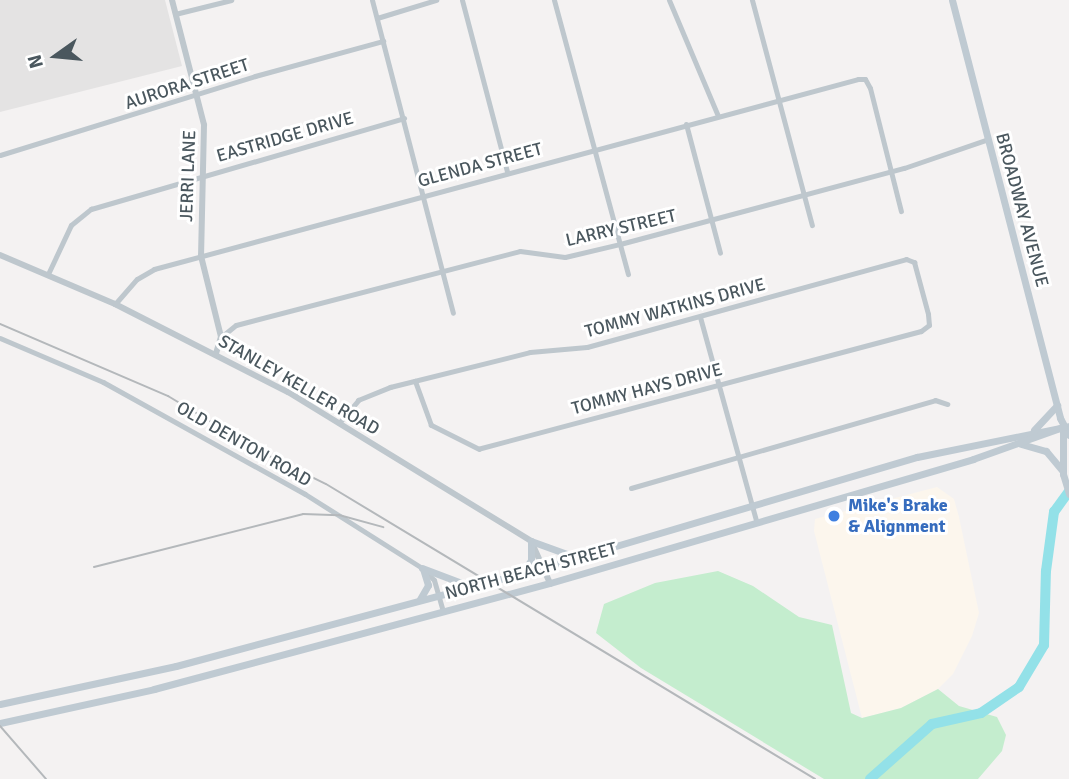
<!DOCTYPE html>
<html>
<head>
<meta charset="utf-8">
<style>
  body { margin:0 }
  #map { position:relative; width:1069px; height:779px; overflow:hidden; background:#f4f2f2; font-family:Signika,sans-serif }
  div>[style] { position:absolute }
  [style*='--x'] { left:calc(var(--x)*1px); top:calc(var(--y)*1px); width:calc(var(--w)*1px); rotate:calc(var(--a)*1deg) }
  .commercial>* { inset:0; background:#fcf6ed }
  .education>* { inset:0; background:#e4e3e3 }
  .green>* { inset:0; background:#c4edce }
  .river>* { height:10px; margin:-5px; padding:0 5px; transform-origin:5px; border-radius:5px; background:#93e1e8 }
  .minor>* { height:5px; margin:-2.5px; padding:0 2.5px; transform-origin:2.5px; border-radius:2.5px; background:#bec7cd }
  .tertiary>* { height:6px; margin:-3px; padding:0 3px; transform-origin:3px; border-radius:3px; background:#bec7cd }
  .secondary>* { height:7px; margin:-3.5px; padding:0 3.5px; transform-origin:3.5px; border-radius:3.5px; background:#bfcad2 }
  .rail>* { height:2px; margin:-1px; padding:0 1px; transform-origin:1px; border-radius:1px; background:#b4b8bb }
  .dots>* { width:19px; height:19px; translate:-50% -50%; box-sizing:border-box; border:4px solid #fff; border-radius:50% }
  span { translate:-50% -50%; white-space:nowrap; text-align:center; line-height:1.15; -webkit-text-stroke:6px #fff; paint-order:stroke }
  .street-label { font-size:18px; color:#4a575e }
  .shop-label { font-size:18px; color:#366cbe; font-weight:700 }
  .left { translate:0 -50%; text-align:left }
  .north { position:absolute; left:21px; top:21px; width:70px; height:70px; -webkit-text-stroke:5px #fff; paint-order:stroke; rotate:255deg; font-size:19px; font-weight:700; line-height:28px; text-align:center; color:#4a575e }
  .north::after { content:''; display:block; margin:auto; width:24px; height:32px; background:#4a575e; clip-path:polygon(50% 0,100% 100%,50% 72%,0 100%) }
</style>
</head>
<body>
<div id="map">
  <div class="commercial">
    <div style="clip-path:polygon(937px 487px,954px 499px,959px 517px,979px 613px,972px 636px,953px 674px,938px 689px,901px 708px,862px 718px,814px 531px,815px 519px)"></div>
  </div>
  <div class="education">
    <div style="clip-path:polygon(0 0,165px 0,182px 66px,0 112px)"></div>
  </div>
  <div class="green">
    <div style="clip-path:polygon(718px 571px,753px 586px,799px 617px,832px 625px,851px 713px,862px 718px,901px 708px,938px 689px,959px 706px,997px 717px,1006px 735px,1002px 751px,978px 779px,824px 779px,641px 668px,596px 633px,604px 604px,655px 583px)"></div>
  </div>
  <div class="river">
    <div style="--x:870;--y:779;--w:83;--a:-41.6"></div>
    <div style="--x:932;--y:724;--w:50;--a:-12.7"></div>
    <div style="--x:981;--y:713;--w:46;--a:-34.4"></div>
    <div style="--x:1019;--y:687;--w:49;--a:-59.2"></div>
    <div style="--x:1044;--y:645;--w:74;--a:-88.5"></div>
    <div style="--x:1046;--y:571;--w:60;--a:-82.3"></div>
    <div style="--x:1054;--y:512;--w:26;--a:-54"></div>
  </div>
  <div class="minor">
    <div style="--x:372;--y:0;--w:323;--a:75.5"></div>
    <div style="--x:462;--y:0;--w:178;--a:75.3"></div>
    <div style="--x:554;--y:0;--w:284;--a:74.9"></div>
    <div style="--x:669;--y:0;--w:126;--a:67.1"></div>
    <div style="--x:752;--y:0;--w:233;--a:75.1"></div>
    <div style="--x:175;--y:14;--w:58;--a:-14"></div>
    <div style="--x:377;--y:18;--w:62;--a:-17"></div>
    <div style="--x:686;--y:124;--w:133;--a:75.2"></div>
    <div style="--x:0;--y:155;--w:267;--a:-17.2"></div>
    <div style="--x:255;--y:76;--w:133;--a:-15.3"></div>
    <div style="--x:48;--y:274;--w:54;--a:-64.9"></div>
    <div style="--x:71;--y:225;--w:26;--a:-39"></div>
    <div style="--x:91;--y:209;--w:326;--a:-16.2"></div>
    <div style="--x:115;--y:304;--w:33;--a:-49"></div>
    <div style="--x:137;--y:279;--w:20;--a:-30"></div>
    <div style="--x:154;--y:269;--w:729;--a:-15.1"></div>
    <div style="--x:858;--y:79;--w:7;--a:0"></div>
    <div style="--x:865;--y:79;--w:10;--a:61"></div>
    <div style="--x:870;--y:88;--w:127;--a:75.9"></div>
    <div style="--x:700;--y:317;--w:211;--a:74.6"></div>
    <div style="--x:221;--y:337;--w:19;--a:-39"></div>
    <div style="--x:236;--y:325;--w:293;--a:-14.6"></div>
    <div style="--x:520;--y:251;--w:45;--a:7.6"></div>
    <div style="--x:565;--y:257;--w:57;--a:-13.3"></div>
    <div style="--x:620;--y:244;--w:294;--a:-15"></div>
    <div style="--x:904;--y:168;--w:89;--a:-19"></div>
    <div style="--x:0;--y:338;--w:112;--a:23.1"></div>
    <div style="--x:103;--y:382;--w:231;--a:29"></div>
    <div style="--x:305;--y:494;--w:138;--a:32.3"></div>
    <div style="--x:422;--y:568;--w:17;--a:45"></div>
    <div style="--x:434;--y:580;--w:33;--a:74"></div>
    <div style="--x:339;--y:423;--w:30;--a:-50"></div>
    <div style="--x:358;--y:400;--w:35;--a:-22"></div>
    <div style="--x:390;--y:387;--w:144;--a:-14"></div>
    <div style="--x:530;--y:352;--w:57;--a:-5"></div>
    <div style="--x:587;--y:347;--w:331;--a:-15.4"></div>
    <div style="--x:906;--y:259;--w:9;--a:21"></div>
    <div style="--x:914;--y:262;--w:54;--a:74.9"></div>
    <div style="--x:928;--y:314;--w:11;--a:85"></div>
    <div style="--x:929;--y:325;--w:10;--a:143"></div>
    <div style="--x:921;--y:331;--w:457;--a:165.1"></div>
    <div style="--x:479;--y:449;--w:54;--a:-153.4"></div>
    <div style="--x:431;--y:425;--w:47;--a:-110"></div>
    <div style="--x:631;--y:488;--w:316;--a:-16.1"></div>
    <div style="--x:935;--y:400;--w:13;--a:18"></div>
  </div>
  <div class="tertiary">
    <div style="--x:172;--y:0;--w:129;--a:75.6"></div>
    <div style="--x:204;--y:125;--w:131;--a:91.3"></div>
    <div style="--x:201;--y:256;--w:83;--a:76.1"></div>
    <div style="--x:221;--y:337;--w:17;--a:107"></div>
    <div style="--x:0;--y:255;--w:125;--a:23.1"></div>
    <div style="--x:115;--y:304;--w:194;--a:27"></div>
    <div style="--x:288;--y:392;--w:285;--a:31.5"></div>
    <div style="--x:531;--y:541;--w:46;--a:65.7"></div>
  </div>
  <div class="secondary">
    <div style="--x:952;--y:0;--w:432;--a:75.5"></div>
    <div style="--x:1060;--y:418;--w:19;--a:62"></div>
    <div style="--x:1063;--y:428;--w:46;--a:90"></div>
    <div style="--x:1063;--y:474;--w:21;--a:73"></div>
    <div style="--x:1034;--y:430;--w:34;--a:-47"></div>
    <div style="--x:1021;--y:444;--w:26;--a:16"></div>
    <div style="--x:1046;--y:451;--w:25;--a:50"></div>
    <div style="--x:422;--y:568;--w:48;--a:20.7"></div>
    <div style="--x:523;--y:572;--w:14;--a:-56"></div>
    <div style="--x:531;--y:560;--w:19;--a:-90"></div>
    <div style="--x:531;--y:541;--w:47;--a:20"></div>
    <div style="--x:420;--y:599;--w:16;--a:-60"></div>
    <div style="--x:428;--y:585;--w:17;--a:-107"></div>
    <div style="--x:0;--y:704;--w:180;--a:-12.2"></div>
    <div style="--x:176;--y:666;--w:382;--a:-15"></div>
    <div style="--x:545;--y:567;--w:388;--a:-16.5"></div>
    <div style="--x:917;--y:457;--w:155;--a:-11.5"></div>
    <div style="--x:0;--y:723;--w:158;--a:-12.4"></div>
    <div style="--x:154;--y:689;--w:410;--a:-15"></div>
    <div style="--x:550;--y:583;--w:441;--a:-16.3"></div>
    <div style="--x:973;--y:459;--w:96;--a:-19.6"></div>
  </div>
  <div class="rail">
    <div style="--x:0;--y:324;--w:183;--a:23.2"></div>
    <div style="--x:168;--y:396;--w:109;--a:31.1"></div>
    <div style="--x:261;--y:452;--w:72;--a:26.2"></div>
    <div style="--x:326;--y:484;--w:571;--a:31.1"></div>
    <div style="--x:94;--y:567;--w:216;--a:-14.2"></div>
    <div style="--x:303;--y:514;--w:36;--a:2"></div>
    <div style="--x:339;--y:515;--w:46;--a:15.3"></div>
    <div style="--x:0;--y:726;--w:70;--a:49"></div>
  </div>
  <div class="dots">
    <div style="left:834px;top:516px;background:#3f7fe0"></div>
  </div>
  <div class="street-label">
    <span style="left:187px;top:84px;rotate:-18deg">AURORA STREET</span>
    <span style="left:285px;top:137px;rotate:-16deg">EASTRIDGE DRIVE</span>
    <span style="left:480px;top:165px;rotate:-15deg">GLENDA STREET</span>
    <span style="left:188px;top:176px;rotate:-88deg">JERRI LANE</span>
    <span style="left:1022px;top:210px;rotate:75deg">BROADWAY AVENUE</span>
    <span style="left:621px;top:228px;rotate:-13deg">LARRY STREET</span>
    <span style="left:675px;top:308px;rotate:-15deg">TOMMY WATKINS DRIVE</span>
    <span style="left:299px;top:385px;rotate:30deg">STANLEY KELLER ROAD</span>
    <span style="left:647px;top:389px;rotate:-15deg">TOMMY HAYS DRIVE</span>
    <span style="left:244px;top:444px;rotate:30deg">OLD DENTON ROAD</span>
    <span style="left:531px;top:571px;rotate:-15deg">NORTH BEACH STREET</span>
  </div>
  <div class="shop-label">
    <span class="left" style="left:848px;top:516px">Mike's Brake<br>&amp; Alignment</span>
  </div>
  <div class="north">N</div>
</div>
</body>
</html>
